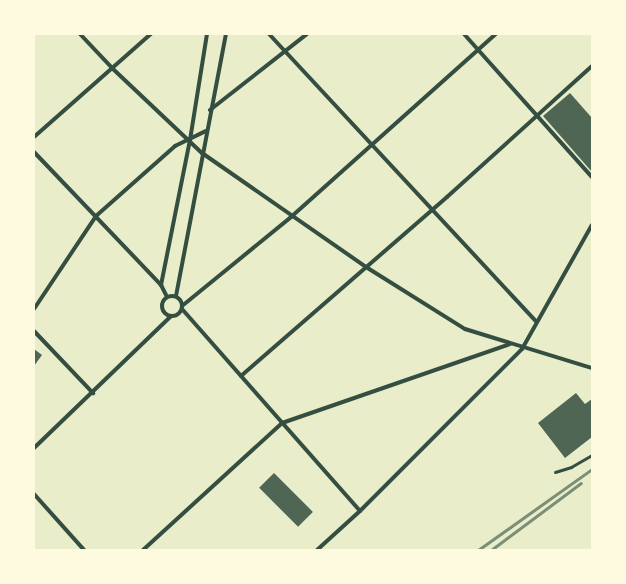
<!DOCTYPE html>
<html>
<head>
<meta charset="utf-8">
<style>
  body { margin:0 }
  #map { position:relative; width:626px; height:584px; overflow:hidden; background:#e9edc9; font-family:Lato,sans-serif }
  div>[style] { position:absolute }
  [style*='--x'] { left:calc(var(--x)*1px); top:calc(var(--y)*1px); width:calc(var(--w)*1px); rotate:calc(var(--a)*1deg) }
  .building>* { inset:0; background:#4f6655; transform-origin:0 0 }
  .service>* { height:3px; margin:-1.5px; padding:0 1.5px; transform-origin:1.5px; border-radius:1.5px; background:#344e41 }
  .minor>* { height:4px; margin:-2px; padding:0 2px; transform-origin:2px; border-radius:2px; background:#344e41 }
  .minor>.ring { margin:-2px; padding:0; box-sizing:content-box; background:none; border:4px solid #344e41; border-radius:50% }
  .rail>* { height:3px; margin:-1.5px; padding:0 1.5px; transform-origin:1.5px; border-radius:1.5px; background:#7c8e77 }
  span { translate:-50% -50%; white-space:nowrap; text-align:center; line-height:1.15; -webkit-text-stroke:4px #fefae0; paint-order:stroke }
  .frame { position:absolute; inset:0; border:35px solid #fefae0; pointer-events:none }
</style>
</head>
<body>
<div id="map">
  <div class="building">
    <div style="clip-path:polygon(570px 93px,592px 118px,592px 172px,543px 116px)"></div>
    <div style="clip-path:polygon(34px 349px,42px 355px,34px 366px)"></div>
    <div style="clip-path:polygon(576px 393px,585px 404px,592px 399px,592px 437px,565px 458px,538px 423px)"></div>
    <div style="left:274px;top:473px;width:55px;height:21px;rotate:45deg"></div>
  </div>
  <div class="service">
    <div style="--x:555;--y:472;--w:17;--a:-17"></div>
    <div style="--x:571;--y:467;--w:24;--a:-30"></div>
  </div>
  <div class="minor">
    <div style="--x:80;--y:34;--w:47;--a:46.7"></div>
    <div style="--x:112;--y:68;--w:124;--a:43.4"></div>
    <div style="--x:202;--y:153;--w:200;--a:34.8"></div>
    <div style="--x:366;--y:267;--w:117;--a:32.1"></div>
    <div style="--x:465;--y:329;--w:133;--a:17.1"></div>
    <div style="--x:269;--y:34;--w:393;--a:47.1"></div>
    <div style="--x:464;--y:34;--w:192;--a:48.2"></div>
    <div style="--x:210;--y:110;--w:123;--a:-38.1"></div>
    <div style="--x:34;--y:137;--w:156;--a:-41.4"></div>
    <div style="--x:34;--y:152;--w:184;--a:46.3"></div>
    <div style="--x:161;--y:285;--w:13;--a:63"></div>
    <div style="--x:161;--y:285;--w:148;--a:-78.7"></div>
    <div style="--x:190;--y:140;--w:107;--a:-80.9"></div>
    <div class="ring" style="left:162px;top:296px;width:16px;height:16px"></div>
    <div style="--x:176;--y:296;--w:267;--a:-79.2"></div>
    <div style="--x:182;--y:306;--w:141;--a:-39.2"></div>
    <div style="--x:291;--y:217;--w:275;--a:-41.8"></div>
    <div style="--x:34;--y:309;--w:112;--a:-56.3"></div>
    <div style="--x:96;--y:216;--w:106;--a:-41.5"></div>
    <div style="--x:175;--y:146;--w:34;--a:-26"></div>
    <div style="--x:182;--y:309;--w:269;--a:48.6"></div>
    <div style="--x:34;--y:331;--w:86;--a:46.4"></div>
    <div style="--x:241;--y:376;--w:273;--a:-41"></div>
    <div style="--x:447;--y:197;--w:195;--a:-42.1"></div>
    <div style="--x:34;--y:448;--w:190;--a:-43.9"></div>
    <div style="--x:34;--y:494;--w:75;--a:48.2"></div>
    <div style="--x:143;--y:550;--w:188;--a:-42.4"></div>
    <div style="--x:282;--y:423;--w:241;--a:-19.1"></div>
    <div style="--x:317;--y:550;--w:58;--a:-42.2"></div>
    <div style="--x:360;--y:511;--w:229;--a:-45"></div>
    <div style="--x:522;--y:349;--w:142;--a:-60.6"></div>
  </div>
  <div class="rail">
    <div style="--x:478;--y:550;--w:140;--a:-35.4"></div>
    <div style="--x:491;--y:550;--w:112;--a:-36.7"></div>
  </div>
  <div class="frame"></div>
</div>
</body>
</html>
